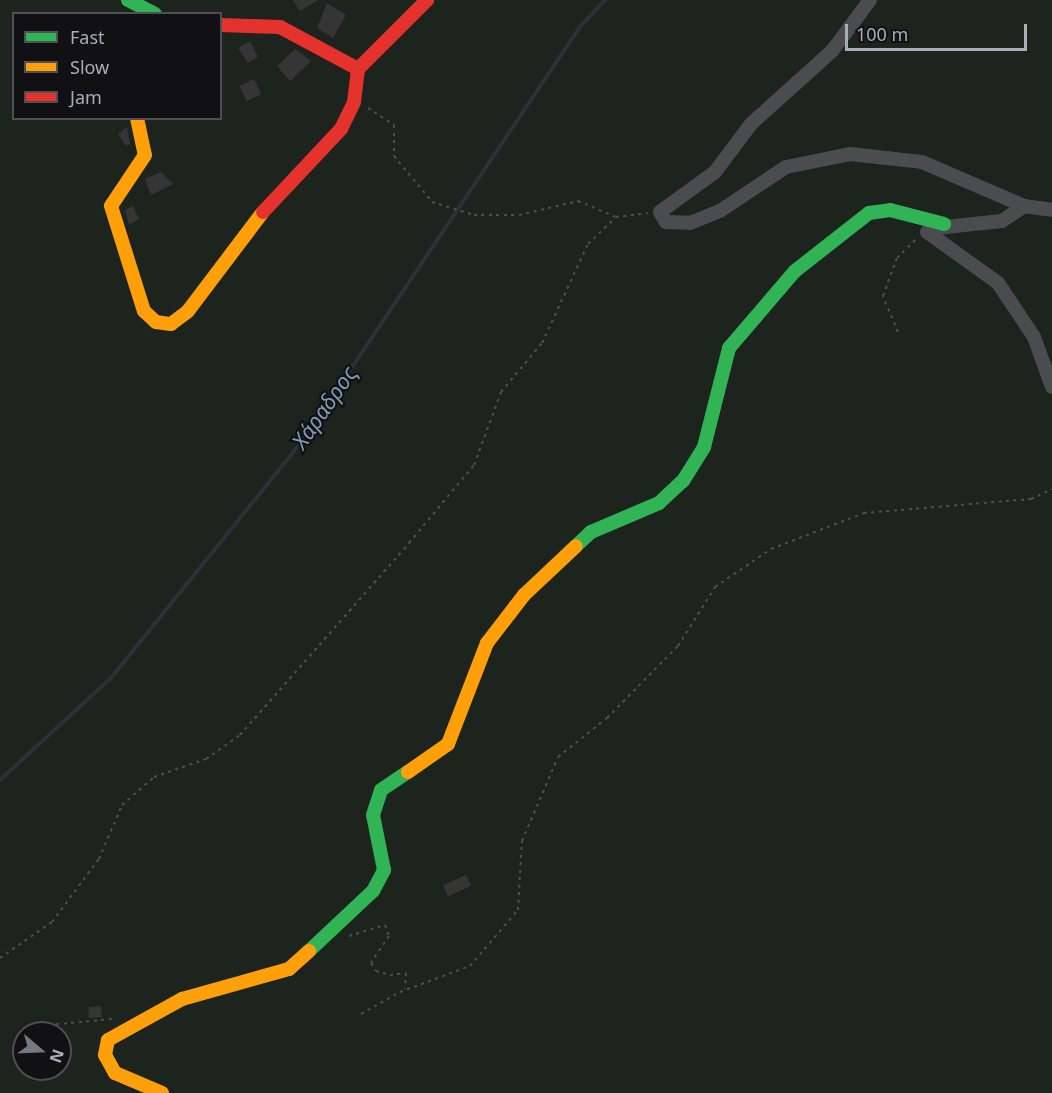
<!DOCTYPE html>
<html>
<head>
<meta charset="utf-8">
<style>
  body { margin:0 }
  #map { position:relative; width:1052px; height:1093px; overflow:hidden; background:#171717; font-family:"Noto Sans",sans-serif }
  div>[style] { position:absolute }
  [style*='--x'] { left:calc(var(--x)*1px); top:calc(var(--y)*1px); width:calc(var(--w)*1px); rotate:calc(var(--a)*1deg) }
  .green>* { inset:0; background:#1d241e }
  .stream>* { height:4px; margin:-2px; padding:0 2px; transform-origin:2px; border-radius:2px; background:#2a3239 }
  .building>* { inset:0; background:#353536; transform-origin:0 0 }
  .path>* { height:2px; margin-top:-1px; transform-origin:0; background:repeating-linear-gradient(90deg,#4d4e52 0 3px,transparent 0 7.5px) }
  .street>* { height:14px; margin:-7px; padding:0 7px; transform-origin:7px; border-radius:7px; background:#4b4c50 }
  .fast>* { height:14px; margin:-7px; padding:0 7px; transform-origin:7px; border-radius:7px; background:#30b455 }
  .slow>* { height:14px; margin:-7px; padding:0 7px; transform-origin:7px; border-radius:7px; background:#ff9f0a }
  .jam>* { height:14px; margin:-7px; padding:0 7px; transform-origin:7px; border-radius:7px; background:#e5322d }
  span { translate:-50% -50%; white-space:nowrap; text-align:center; line-height:1.15; -webkit-text-stroke:4.5px #111113; paint-order:stroke }
  .water-label { font-size:22px; color:#7f9bb3; font-style:italic }
  .legend { position:absolute; left:12px; top:12px; width:210px; height:108px; box-sizing:border-box; background:#111113; border:2px solid #4d4f55; margin:0; padding:8px 10px; list-style:none; font-size:18px; color:#a8adb8 }
  .legend li { display:flex; align-items:center; gap:12px; height:30px }
  .legend b { width:30px; border:2px solid #4d4f55 }
  .north { position:absolute; left:12px; top:1021px; width:60px; height:60px; box-sizing:border-box; background:#111113; border:2px solid #4d4f55; border-radius:50%; rotate:109deg; font-size:16px; font-weight:700; line-height:24px; text-align:center; color:#a8adb8 }
  .north::after { content:''; display:block; margin:auto; width:21px; height:27px; background:#757880; clip-path:polygon(50% 0,100% 100%,50% 72%,0 100%) }
  .scale { position:absolute; left:845px; top:24px; width:182px; height:27px; box-sizing:border-box; border:3px solid #a8adb8; border-top:0; padding-left:8px; font-size:18px; line-height:21px; white-space:nowrap; color:#a8adb8; -webkit-text-stroke:4px #111113; paint-order:stroke }
</style>
</head>
<body>
<div id="map">
  <div class="green">
    <div style="clip-path:polygon(evenodd,0 0,1052px 0,1052px 1093px,0 1093px,0 0,14px 14px,220px 14px,220px 118px,14px 118px,14px 14px,0 0,24px 1033px,60px 1033px,60px 1069px,24px 1069px,24px 1033px)"></div>
  </div>
  <div class="stream">
    <div style="--x:0;--y:780;--w:151;--a:-42.6"></div>
    <div style="--x:111;--y:678;--w:311;--a:-51.1"></div>
    <div style="--x:306;--y:436;--w:490;--a:-56.2"></div>
    <div style="--x:578;--y:29;--w:40;--a:-47"></div>
  </div>
  <div class="building">
    <div style="clip-path:polygon(293px 0,318px 0,300px 11px)"></div>
    <div style="clip-path:polygon(327px 3px,346px 15px,333px 38px,317px 28px)"></div>
    <div style="clip-path:polygon(250px 41px,258px 57px,248px 63px,238px 48px)"></div>
    <div style="clip-path:polygon(295px 49px,311px 61px,290px 81px,277px 66px)"></div>
    <div style="left:254px;top:79px;width:17px;height:16px;rotate:65deg"></div>
    <div style="clip-path:polygon(127px 127px,130px 144px,126px 146px,118px 134px)"></div>
    <div style="clip-path:polygon(161px 172px,173px 184px,151px 195px,145px 179px)"></div>
    <div style="clip-path:polygon(133px 206px,139px 219px,129px 225px,125px 210px)"></div>
    <div style="left:466px;top:875px;width:12px;height:25px;rotate:66deg"></div>
    <div style="left:101px;top:1006px;width:11px;height:13px;rotate:85deg"></div>
  </div>
  <div class="path">
    <div style="--x:368;--y:108;--w:31;--a:33"></div>
    <div style="--x:394;--y:125;--w:31;--a:90"></div>
    <div style="--x:394;--y:156;--w:60;--a:50.4"></div>
    <div style="--x:432;--y:202;--w:44;--a:17.2"></div>
    <div style="--x:474;--y:215;--w:45;--a:0"></div>
    <div style="--x:519;--y:215;--w:61;--a:-13.3"></div>
    <div style="--x:578;--y:201;--w:41;--a:22.8"></div>
    <div style="--x:898;--y:332;--w:39;--a:-113"></div>
    <div style="--x:883;--y:296;--w:40;--a:-69.8"></div>
    <div style="--x:897;--y:258;--w:28;--a:-45"></div>
    <div style="--x:349;--y:936;--w:38;--a:-17"></div>
    <div style="--x:385;--y:925;--w:12;--a:70"></div>
    <div style="--x:389;--y:936;--w:32;--a:124"></div>
    <div style="--x:371;--y:963;--w:9;--a:58"></div>
    <div style="--x:376;--y:971;--w:15;--a:16"></div>
    <div style="--x:390;--y:975;--w:16;--a:-7"></div>
    <div style="--x:406;--y:973;--w:16;--a:94"></div>
    <div style="--x:0;--y:958;--w:63;--a:-34.7"></div>
    <div style="--x:52;--y:922;--w:79;--a:-53.3"></div>
    <div style="--x:99;--y:859;--w:59;--a:-66.9"></div>
    <div style="--x:122;--y:805;--w:43;--a:-41.2"></div>
    <div style="--x:154;--y:777;--w:55;--a:-19.1"></div>
    <div style="--x:206;--y:759;--w:42;--a:-35.2"></div>
    <div style="--x:240;--y:735;--w:256;--a:-48.6"></div>
    <div style="--x:409;--y:543;--w:102;--a:-50.2"></div>
    <div style="--x:474;--y:465;--w:78;--a:-69.7"></div>
    <div style="--x:501;--y:392;--w:64;--a:-50.1"></div>
    <div style="--x:542;--y:343;--w:109;--a:-65.1"></div>
    <div style="--x:588;--y:244;--w:39;--a:-44"></div>
    <div style="--x:616;--y:217;--w:32;--a:-7"></div>
    <div style="--x:400;--y:992;--w:75;--a:-20.4"></div>
    <div style="--x:470;--y:966;--w:74;--a:-49.4"></div>
    <div style="--x:518;--y:910;--w:69;--a:-86.7"></div>
    <div style="--x:522;--y:841;--w:91;--a:-66.8"></div>
    <div style="--x:558;--y:757;--w:63;--a:-38.5"></div>
    <div style="--x:607;--y:718;--w:101;--a:-45.4"></div>
    <div style="--x:678;--y:646;--w:70;--a:-57.9"></div>
    <div style="--x:715;--y:587;--w:68;--a:-34.2"></div>
    <div style="--x:771;--y:549;--w:100;--a:-21.2"></div>
    <div style="--x:864;--y:513;--w:168;--a:-4.8"></div>
    <div style="--x:1031;--y:499;--w:23;--a:-25"></div>
    <div style="--x:361;--y:1014;--w:45;--a:-29.4"></div>
    <div style="--x:49;--y:1025;--w:63;--a:-5.4"></div>
  </div>
  <div class="street">
    <div style="--x:870;--y:0;--w:64;--a:126.7"></div>
    <div style="--x:832;--y:51;--w:109;--a:138"></div>
    <div style="--x:751;--y:124;--w:60;--a:126.9"></div>
    <div style="--x:715;--y:172;--w:68;--a:144"></div>
    <div style="--x:660;--y:212;--w:12;--a:59"></div>
    <div style="--x:666;--y:222;--w:24;--a:2"></div>
    <div style="--x:690;--y:223;--w:32;--a:-22"></div>
    <div style="--x:720;--y:211;--w:79;--a:-33.7"></div>
    <div style="--x:786;--y:167;--w:65;--a:-11.5"></div>
    <div style="--x:850;--y:154;--w:72;--a:6.3"></div>
    <div style="--x:922;--y:162;--w:111;--a:23.3"></div>
    <div style="--x:1024;--y:206;--w:28;--a:8"></div>
    <div style="--x:936;--y:228;--w:66;--a:-6.1"></div>
    <div style="--x:1002;--y:221;--w:27;--a:-34"></div>
    <div style="--x:927;--y:232;--w:87;--a:35.7"></div>
    <div style="--x:998;--y:283;--w:65;--a:56.3"></div>
    <div style="--x:1034;--y:337;--w:53;--a:70.2"></div>
  </div>
  <div class="fast">
    <div style="--x:128;--y:0;--w:30;--a:27"></div>
    <div style="--x:576;--y:546;--w:21;--a:-43"></div>
    <div style="--x:591;--y:532;--w:74;--a:-23.1"></div>
    <div style="--x:659;--y:503;--w:33;--a:-43"></div>
    <div style="--x:683;--y:481;--w:40;--a:-58"></div>
    <div style="--x:704;--y:447;--w:102;--a:-75.8"></div>
    <div style="--x:729;--y:348;--w:101;--a:-49.4"></div>
    <div style="--x:795;--y:271;--w:94;--a:-38.1"></div>
    <div style="--x:869;--y:213;--w:21;--a:-8"></div>
    <div style="--x:890;--y:210;--w:56;--a:14.5"></div>
    <div style="--x:309;--y:951;--w:88;--a:-43.2"></div>
    <div style="--x:373;--y:891;--w:24;--a:-62"></div>
    <div style="--x:384;--y:870;--w:56;--a:-101.3"></div>
    <div style="--x:373;--y:815;--w:26;--a:-72"></div>
    <div style="--x:381;--y:790;--w:32;--a:-34"></div>
  </div>
  <div class="slow">
    <div style="--x:137;--y:118;--w:38;--a:78"></div>
    <div style="--x:145;--y:155;--w:61;--a:123.7"></div>
    <div style="--x:111;--y:206;--w:110;--a:72.6"></div>
    <div style="--x:144;--y:311;--w:16;--a:43"></div>
    <div style="--x:156;--y:322;--w:15;--a:8"></div>
    <div style="--x:171;--y:324;--w:21;--a:-37"></div>
    <div style="--x:188;--y:311;--w:124;--a:-52.9"></div>
    <div style="--x:408;--y:772;--w:49;--a:-35"></div>
    <div style="--x:448;--y:744;--w:108;--a:-68.9"></div>
    <div style="--x:487;--y:643;--w:61;--a:-52.4"></div>
    <div style="--x:524;--y:595;--w:71;--a:-43.3"></div>
    <div style="--x:162;--y:1093;--w:51;--a:-156.9"></div>
    <div style="--x:115;--y:1073;--w:21;--a:-119"></div>
    <div style="--x:105;--y:1055;--w:15;--a:-79"></div>
    <div style="--x:108;--y:1040;--w:85;--a:-29"></div>
    <div style="--x:182;--y:999;--w:111;--a:-15.7"></div>
    <div style="--x:289;--y:969;--w:27;--a:-42"></div>
  </div>
  <div class="jam">
    <div style="--x:220;--y:25;--w:60;--a:1.9"></div>
    <div style="--x:280;--y:27;--w:89;--a:28.3"></div>
    <div style="--x:358;--y:69;--w:98;--a:-45"></div>
    <div style="--x:263;--y:212;--w:114;--a:-46.8"></div>
    <div style="--x:341;--y:129;--w:30;--a:-64"></div>
    <div style="--x:354;--y:102;--w:33;--a:-83"></div>
  </div>
  <div class="water-label">
    <span style="left:324px;top:407px;rotate:-55deg">Χάραδρος</span>
  </div>
  <ul class="legend">
  <li><b style="height:8px;background:#30b455"></b>Fast</li>
  <li><b style="height:8px;background:#ff9f0a"></b>Slow</li>
  <li><b style="height:8px;background:#e5322d"></b>Jam</li>
  </ul>
  <div class="north">N</div>
  <div class="scale">100 m</div>
</div>
</body>
</html>
